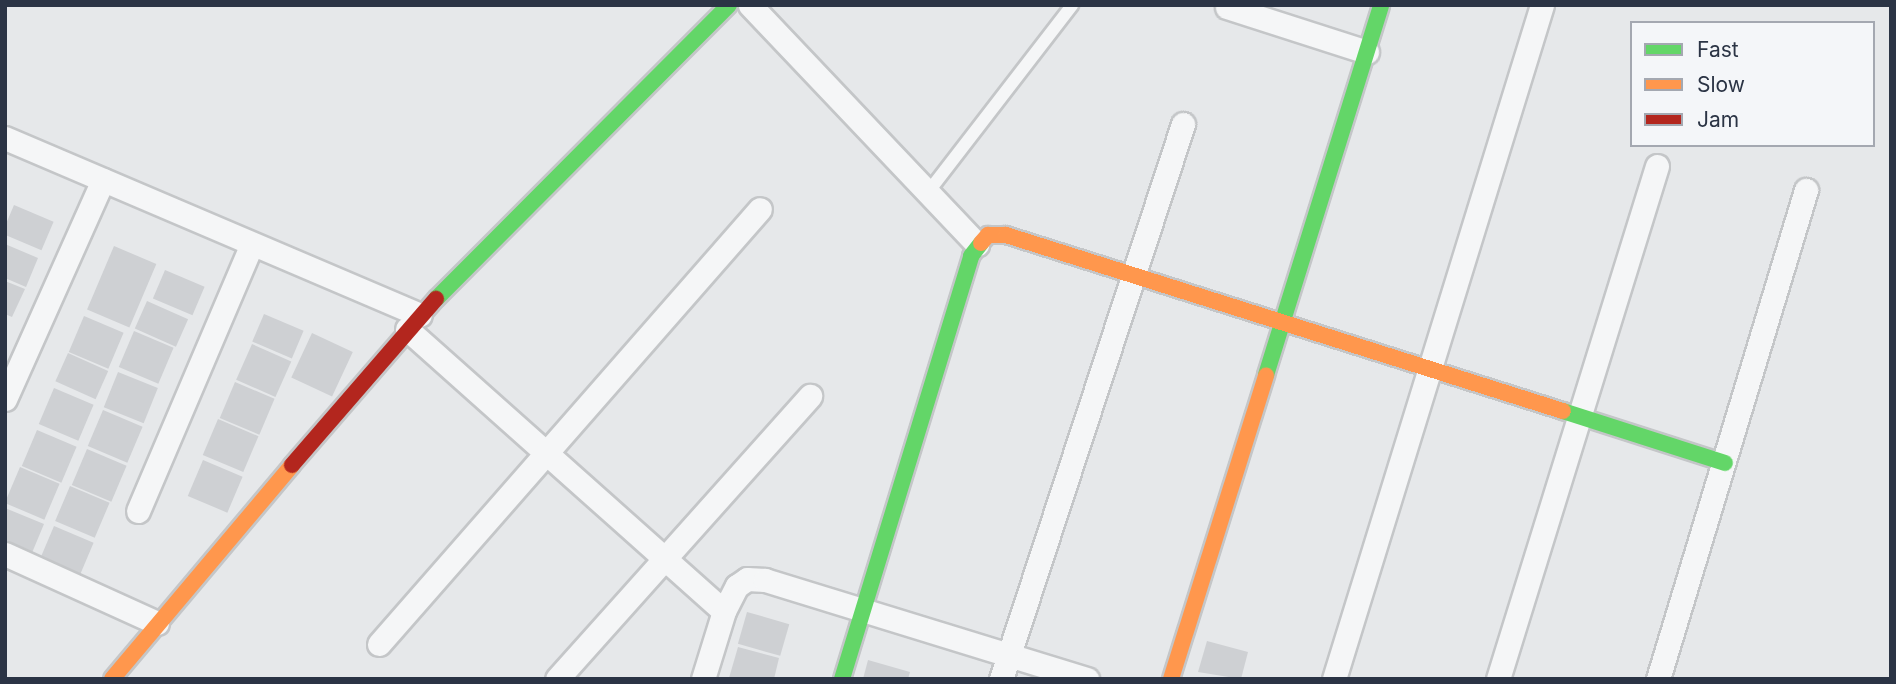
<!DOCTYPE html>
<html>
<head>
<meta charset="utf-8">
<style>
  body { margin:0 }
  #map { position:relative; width:1896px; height:684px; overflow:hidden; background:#e6e8ea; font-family:Inter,sans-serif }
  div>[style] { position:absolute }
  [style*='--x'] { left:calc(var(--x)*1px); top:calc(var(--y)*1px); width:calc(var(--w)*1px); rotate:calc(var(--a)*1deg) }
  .building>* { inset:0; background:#ced0d3; transform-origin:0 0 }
  .roads { filter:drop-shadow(2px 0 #c4c6c8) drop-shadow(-2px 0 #c4c6c8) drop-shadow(0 2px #c4c6c8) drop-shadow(0 -2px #c4c6c8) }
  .lane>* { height:12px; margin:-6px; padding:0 6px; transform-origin:6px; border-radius:6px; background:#f5f6f7 }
  .street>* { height:23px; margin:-11.5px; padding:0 11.5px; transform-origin:11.5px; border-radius:11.5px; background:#f5f6f7 }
  .fast>* { height:16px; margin:-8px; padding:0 8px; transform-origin:8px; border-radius:8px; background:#63d668 }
  .slow>* { height:16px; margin:-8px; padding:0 8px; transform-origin:8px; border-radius:8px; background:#ff974d }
  .jam>* { height:16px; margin:-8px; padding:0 8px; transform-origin:8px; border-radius:8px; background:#b3261e }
  span { translate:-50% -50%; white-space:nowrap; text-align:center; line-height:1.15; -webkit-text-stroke:5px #f4f6f9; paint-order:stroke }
  .frame { position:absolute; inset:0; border:7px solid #2b3445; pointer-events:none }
  .legend { position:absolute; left:1630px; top:21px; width:245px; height:126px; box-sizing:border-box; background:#f4f6f9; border:2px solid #a4a8b1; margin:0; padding:9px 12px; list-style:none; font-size:21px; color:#2b3445 }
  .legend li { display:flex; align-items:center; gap:14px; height:35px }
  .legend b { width:35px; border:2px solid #a4a8b1 }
</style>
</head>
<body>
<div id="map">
  <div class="building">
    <div style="left:14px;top:205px;width:43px;height:31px;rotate:23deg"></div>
    <div style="clip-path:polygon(5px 244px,38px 258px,26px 287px,5px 278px)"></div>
    <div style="left:114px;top:246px;width:46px;height:69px;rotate:23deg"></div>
    <div style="left:165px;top:270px;width:43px;height:31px;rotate:23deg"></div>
    <div style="clip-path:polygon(5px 281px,25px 289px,12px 317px,5px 314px)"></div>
    <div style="left:147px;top:301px;width:45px;height:30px;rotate:24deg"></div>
    <div style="left:264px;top:314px;width:43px;height:30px;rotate:23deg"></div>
    <div style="left:84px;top:316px;width:43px;height:39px;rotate:23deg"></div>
    <div style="left:134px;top:331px;width:43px;height:39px;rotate:23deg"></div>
    <div style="left:312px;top:333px;width:45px;height:49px;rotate:25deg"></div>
    <div style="left:252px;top:344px;width:43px;height:39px;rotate:24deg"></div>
    <div style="left:68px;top:353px;width:44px;height:31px;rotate:24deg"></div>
    <div style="left:118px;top:372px;width:43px;height:38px;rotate:22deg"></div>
    <div style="left:235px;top:382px;width:43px;height:39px;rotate:23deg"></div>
    <div style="left:54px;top:388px;width:43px;height:39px;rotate:23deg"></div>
    <div style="left:103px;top:410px;width:43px;height:39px;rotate:23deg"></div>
    <div style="left:218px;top:419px;width:44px;height:39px;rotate:23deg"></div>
    <div style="left:37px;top:430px;width:43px;height:39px;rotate:23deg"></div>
    <div style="left:87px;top:449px;width:43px;height:39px;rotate:23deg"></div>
    <div style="left:203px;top:460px;width:43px;height:39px;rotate:23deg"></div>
    <div style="left:20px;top:467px;width:43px;height:39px;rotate:23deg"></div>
    <div style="left:70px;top:486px;width:43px;height:38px;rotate:23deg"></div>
    <div style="clip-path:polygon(5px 508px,44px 524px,29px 560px,5px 550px)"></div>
    <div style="left:54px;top:526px;width:43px;height:39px;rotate:23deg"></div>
    <div style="left:747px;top:612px;width:44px;height:33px;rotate:16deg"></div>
    <div style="clip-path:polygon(1207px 641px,1248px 652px,1241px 679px,1198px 672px)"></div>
    <div style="clip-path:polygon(738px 647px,779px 658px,774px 679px,729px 678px)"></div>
    <div style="clip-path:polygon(868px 660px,910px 672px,908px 679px,863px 679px)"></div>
  </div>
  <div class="roads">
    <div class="lane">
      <div style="--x:929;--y:191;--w:235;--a:-52.4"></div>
    </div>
    <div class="street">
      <div style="--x:750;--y:5;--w:330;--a:46.5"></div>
      <div style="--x:1227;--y:7;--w:147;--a:17.8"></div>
      <div style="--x:5;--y:138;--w:451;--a:23.1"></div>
      <div style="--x:407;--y:329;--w:424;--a:41.7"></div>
      <div style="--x:5;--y:399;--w:240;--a:-65.9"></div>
      <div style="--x:138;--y:511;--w:290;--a:-66.9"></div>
      <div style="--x:5;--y:554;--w:167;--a:24.4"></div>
      <div style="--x:379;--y:644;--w:578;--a:-48.79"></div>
      <div style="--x:557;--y:679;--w:380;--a:-48.2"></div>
      <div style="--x:703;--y:679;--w:71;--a:-72.8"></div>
      <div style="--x:724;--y:611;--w:28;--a:-63"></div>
      <div style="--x:737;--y:586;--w:12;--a:-35"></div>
      <div style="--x:747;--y:579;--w:18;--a:3"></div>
      <div style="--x:765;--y:580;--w:337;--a:17.1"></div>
      <div style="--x:1001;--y:679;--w:584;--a:-71.84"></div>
      <div style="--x:1334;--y:679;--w:705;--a:-72.85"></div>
      <div style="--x:1498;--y:679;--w:537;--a:-72.78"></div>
      <div style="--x:1658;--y:679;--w:511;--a:-73.16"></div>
    </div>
    <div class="fast">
      <div style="--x:436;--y:299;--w:415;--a:-45.1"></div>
      <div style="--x:1266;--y:375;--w:387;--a:-72.7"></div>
      <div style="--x:1563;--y:411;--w:170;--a:17.8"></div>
      <div style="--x:842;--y:679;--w:442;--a:-73"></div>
      <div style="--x:971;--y:256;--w:16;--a:-52"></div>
    </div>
    <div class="slow">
      <div style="--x:981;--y:243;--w:11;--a:-49"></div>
      <div style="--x:988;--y:235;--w:18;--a:0"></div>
      <div style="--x:1006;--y:235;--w:584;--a:17.54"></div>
      <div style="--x:112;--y:679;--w:280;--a:-49.9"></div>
      <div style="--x:1171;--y:679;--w:318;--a:-72.6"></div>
    </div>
    <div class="jam">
      <div style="--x:292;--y:465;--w:220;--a:-49.1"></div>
    </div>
  </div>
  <div class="frame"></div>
  <ul class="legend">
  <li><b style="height:9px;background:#63d668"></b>Fast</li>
  <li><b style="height:9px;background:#ff974d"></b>Slow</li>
  <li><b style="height:9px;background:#b3261e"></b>Jam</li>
  </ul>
</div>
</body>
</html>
